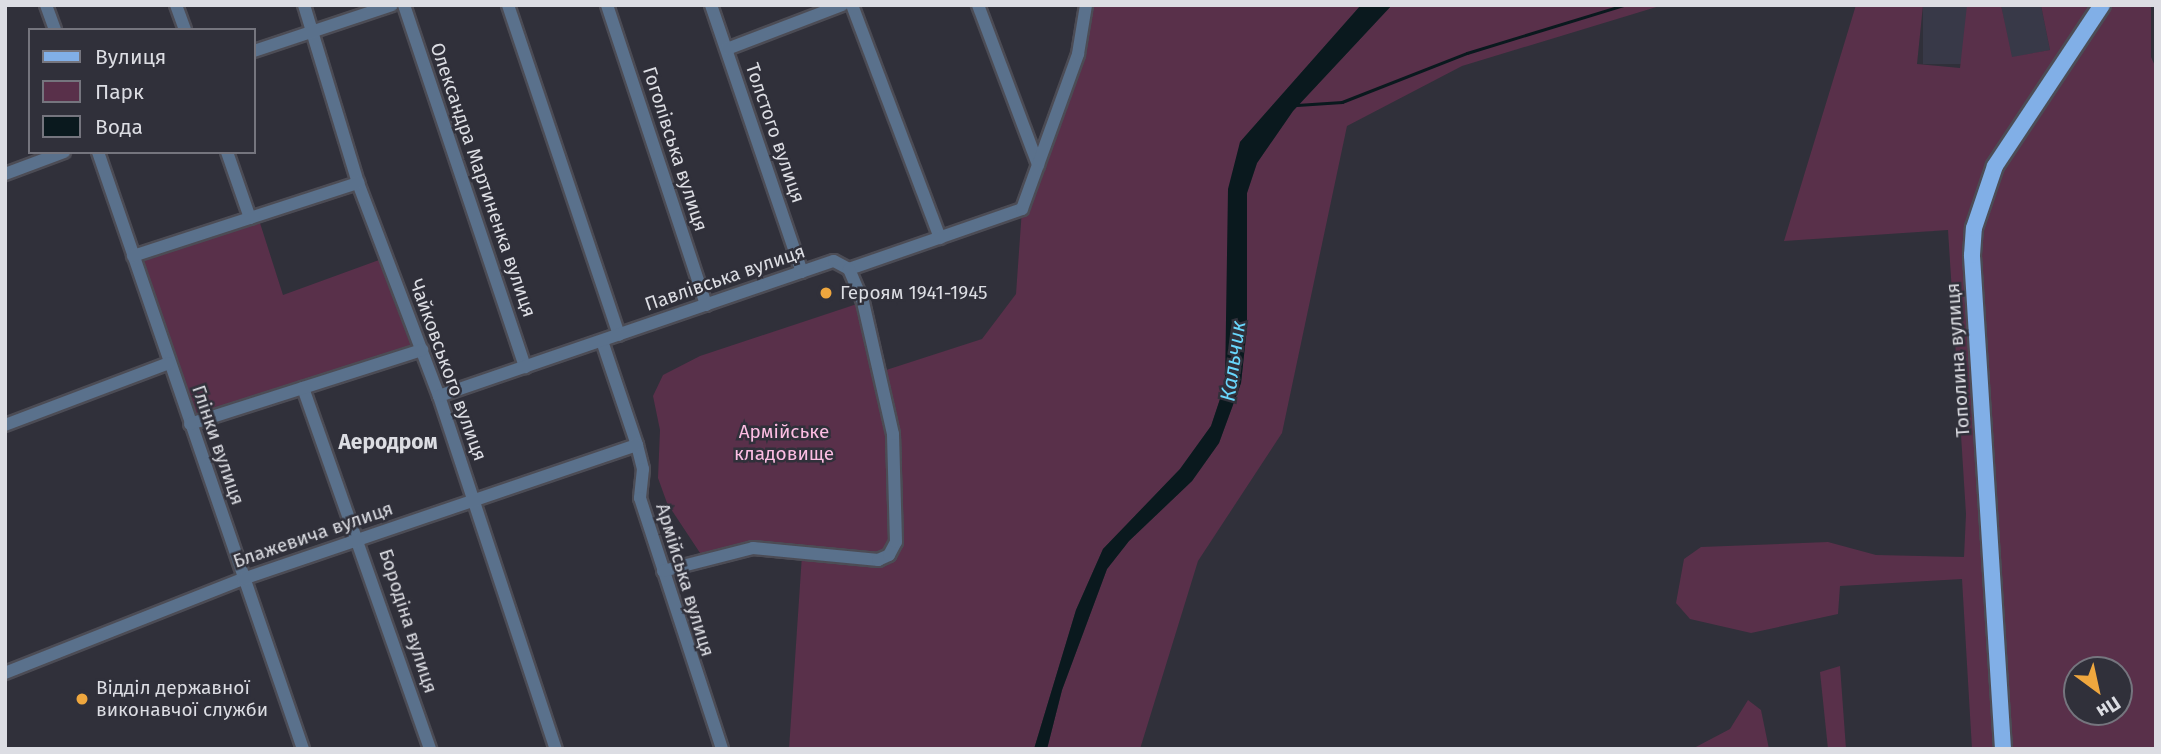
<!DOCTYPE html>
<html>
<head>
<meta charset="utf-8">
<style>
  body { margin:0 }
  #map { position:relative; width:2161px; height:754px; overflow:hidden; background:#30303a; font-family:"Fira Sans",sans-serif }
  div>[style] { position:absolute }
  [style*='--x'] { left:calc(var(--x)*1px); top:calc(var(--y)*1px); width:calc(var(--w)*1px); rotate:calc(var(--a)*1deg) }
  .built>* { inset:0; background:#383948; transform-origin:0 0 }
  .green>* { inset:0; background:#59304a }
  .water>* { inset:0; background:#0a191e }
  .stream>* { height:2.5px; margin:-1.25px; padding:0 1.25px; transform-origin:1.25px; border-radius:1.25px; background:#0a191e }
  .roads { filter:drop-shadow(2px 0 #4c4c55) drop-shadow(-2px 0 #4c4c55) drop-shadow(0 2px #4c4c55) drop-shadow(0 -2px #4c4c55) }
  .minor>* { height:12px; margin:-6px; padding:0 6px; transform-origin:6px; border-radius:6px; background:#5a718c }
  .major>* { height:16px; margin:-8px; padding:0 8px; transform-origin:8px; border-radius:8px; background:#81afe7 }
  .dots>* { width:19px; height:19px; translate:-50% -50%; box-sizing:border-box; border:4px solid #30303a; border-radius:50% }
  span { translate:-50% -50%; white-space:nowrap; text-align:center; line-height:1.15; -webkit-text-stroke:5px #30303a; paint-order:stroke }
  .street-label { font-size:19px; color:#dcdde3 }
  .poi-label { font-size:19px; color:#dcdde3 }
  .left { translate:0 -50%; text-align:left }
  .park-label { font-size:19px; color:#fcbee3 }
  .water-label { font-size:21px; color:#69d7fd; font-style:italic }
  .neighbourhood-label { font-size:21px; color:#dcdde3; font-weight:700 }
  .frame { position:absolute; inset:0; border:7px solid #dcdde3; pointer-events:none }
  .legend { position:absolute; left:28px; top:28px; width:228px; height:126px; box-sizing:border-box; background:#30303a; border:2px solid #75757e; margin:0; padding:9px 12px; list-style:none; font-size:21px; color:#dcdde3 }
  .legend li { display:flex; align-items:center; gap:14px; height:35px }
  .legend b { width:35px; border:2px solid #75757e }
  .north { position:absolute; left:2063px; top:656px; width:70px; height:70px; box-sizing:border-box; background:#30303a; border:2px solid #75757e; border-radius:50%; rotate:147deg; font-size:19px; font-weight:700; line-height:28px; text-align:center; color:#dcdde3 }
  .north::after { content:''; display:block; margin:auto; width:24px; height:32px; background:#efa73e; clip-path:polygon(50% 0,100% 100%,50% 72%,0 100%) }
</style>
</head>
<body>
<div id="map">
  <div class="built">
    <div style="left:1923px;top:5px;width:44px;height:59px"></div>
    <div style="clip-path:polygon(2001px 5px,2041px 5px,2050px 50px,2011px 58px)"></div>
  </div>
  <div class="green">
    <div style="clip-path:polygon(1086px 5px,1361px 5px,1240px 142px,1225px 384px,1211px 426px,1180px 469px,1103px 549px,1076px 610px,1034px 749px,789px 749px,802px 555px,753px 548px,706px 562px,667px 503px,658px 478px,660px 430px,653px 396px,663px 375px,700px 356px,863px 302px,880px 372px,982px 339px,1016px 294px,1022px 209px,1078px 54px)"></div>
    <div style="clip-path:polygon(1392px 5px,1663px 5px,1462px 66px,1347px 126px,1282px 433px,1198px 561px,1140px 749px,1047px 749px,1062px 690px,1107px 569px,1129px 541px,1192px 481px,1219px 443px,1241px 383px,1247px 327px,1247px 193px,1257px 163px,1293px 111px)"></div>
    <div style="clip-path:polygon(evenodd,1856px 5px,1923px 5px,1917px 64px,1960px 68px,1967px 5px,2001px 5px,2012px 57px,2050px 50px,2041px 5px,2151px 5px,2151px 57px,2156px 68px,2156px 749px,1972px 749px,1962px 579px,1840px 586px,1838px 614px,1751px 633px,1690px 619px,1676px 603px,1684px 559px,1701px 547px,1828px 542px,1876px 555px,1964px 557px,1966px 514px,1948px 230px,1784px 241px,1856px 5px,2077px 670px,2119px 670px,2119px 712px,2077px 712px,2077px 670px)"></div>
    <div style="clip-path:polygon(evenodd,356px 186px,418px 349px,192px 421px,136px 258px,356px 186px,353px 193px,379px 260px,283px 295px,260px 223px,353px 193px)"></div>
    <div style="clip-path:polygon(1840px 666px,1846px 749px,1828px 749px,1820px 672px)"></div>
    <div style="clip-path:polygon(1748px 700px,1761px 710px,1769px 749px,1692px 749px,1730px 729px)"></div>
  </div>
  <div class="water">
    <div style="clip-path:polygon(1361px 5px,1392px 5px,1293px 111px,1257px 163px,1247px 193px,1247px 327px,1241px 383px,1219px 443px,1192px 481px,1129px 541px,1107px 569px,1062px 690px,1047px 749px,1034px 749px,1076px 610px,1103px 549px,1180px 469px,1211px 426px,1225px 384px,1228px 189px,1240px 142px)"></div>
  </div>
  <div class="stream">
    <div style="--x:1297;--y:105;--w:45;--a:-3.8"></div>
    <div style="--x:1342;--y:102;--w:134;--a:-21.4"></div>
    <div style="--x:1467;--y:53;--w:164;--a:-17"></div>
  </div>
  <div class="roads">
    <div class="minor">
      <div style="--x:46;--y:5;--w:27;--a:70"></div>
      <div style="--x:176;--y:5;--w:27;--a:70"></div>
      <div style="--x:304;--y:5;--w:186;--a:73.1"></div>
      <div style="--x:358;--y:183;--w:228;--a:69.2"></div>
      <div style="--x:439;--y:396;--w:372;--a:71.7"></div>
      <div style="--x:404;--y:5;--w:382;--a:71.5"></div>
      <div style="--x:508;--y:5;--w:348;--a:71.4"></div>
      <div style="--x:607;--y:5;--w:316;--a:71.7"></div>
      <div style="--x:711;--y:5;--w:282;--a:71.2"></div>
      <div style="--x:852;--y:5;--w:249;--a:69.3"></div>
      <div style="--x:978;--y:5;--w:171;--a:69.4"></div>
      <div style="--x:727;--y:49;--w:123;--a:-20.9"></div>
      <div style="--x:254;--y:51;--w:145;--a:-18.4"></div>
      <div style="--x:98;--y:152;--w:631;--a:71.05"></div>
      <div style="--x:227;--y:152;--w:70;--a:70.8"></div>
      <div style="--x:5;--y:174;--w:63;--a:-20.4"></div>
      <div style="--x:133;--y:256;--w:237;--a:-18"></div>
      <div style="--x:602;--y:341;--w:110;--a:71.4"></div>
      <div style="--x:637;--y:445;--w:25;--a:76"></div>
      <div style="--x:643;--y:469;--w:29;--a:96"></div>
      <div style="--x:640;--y:498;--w:264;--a:71.9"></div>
      <div style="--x:303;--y:388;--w:383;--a:70.6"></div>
      <div style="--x:439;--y:396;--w:417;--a:-18.9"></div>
      <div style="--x:834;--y:261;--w:17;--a:28"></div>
      <div style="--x:849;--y:269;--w:183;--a:-19.1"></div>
      <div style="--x:1022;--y:209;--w:165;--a:-70.1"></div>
      <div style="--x:1078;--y:54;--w:50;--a:-80.7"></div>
      <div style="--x:190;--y:424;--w:244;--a:-17.7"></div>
      <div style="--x:5;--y:425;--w:175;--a:-20.7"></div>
      <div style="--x:663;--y:571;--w:93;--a:-14.3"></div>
      <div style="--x:753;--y:548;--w:126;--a:5.5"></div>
      <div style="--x:878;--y:560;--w:12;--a:-24"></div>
      <div style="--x:889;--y:555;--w:15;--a:-62"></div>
      <div style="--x:896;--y:542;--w:108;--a:-91.6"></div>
      <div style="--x:893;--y:434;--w:135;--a:-102.8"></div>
      <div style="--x:863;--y:302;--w:36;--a:-113"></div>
      <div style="--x:5;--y:673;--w:256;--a:-21.6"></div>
      <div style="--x:243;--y:579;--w:416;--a:-18.8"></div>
    </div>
    <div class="major">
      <div style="--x:2003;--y:749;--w:495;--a:-93.6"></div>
      <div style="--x:1972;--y:255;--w:27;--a:-86"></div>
      <div style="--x:1974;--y:228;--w:65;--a:-71.3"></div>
      <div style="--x:1995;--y:166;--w:193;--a:-56.4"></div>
    </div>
  </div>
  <div class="dots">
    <div style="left:826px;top:293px;background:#efa73e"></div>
    <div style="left:82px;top:699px;background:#efa73e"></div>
  </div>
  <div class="street-label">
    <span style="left:775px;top:133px;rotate:71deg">Толстого вулиця</span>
    <span style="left:675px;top:149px;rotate:72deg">Гоголівська вулиця</span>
    <span style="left:483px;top:180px;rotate:71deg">Олександра Мартиненка вулиця</span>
    <span style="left:725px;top:278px;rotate:-19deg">Павлівська вулиця</span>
    <span style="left:1958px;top:360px;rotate:-94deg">Тополина вулиця</span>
    <span style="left:448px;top:370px;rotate:70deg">Чайковського вулиця</span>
    <span style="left:218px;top:445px;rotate:71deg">Глінки вулиця</span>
    <span style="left:313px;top:535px;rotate:-19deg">Блажевича вулиця</span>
    <span style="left:685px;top:580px;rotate:73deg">Армійська вулиця</span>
    <span style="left:408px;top:621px;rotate:72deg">Бородіна вулиця</span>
  </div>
  <div class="poi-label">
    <span class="left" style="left:840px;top:293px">Героям 1941-1945</span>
    <span class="left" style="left:96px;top:699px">Відділ державної<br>виконавчої служби</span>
  </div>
  <div class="park-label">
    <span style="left:784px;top:443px">Армійське<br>кладовище</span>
  </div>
  <div class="water-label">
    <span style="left:1233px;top:361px;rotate:-82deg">Кальчик</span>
  </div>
  <div class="neighbourhood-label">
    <span style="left:388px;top:442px">Аеродром</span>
  </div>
  <div class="frame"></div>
  <ul class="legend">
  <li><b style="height:9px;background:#81afe7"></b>Вулиця</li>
  <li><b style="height:19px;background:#59304a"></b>Парк</li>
  <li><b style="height:19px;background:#0a191e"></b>Вода</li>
  </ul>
  <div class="north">Пн</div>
</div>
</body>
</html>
